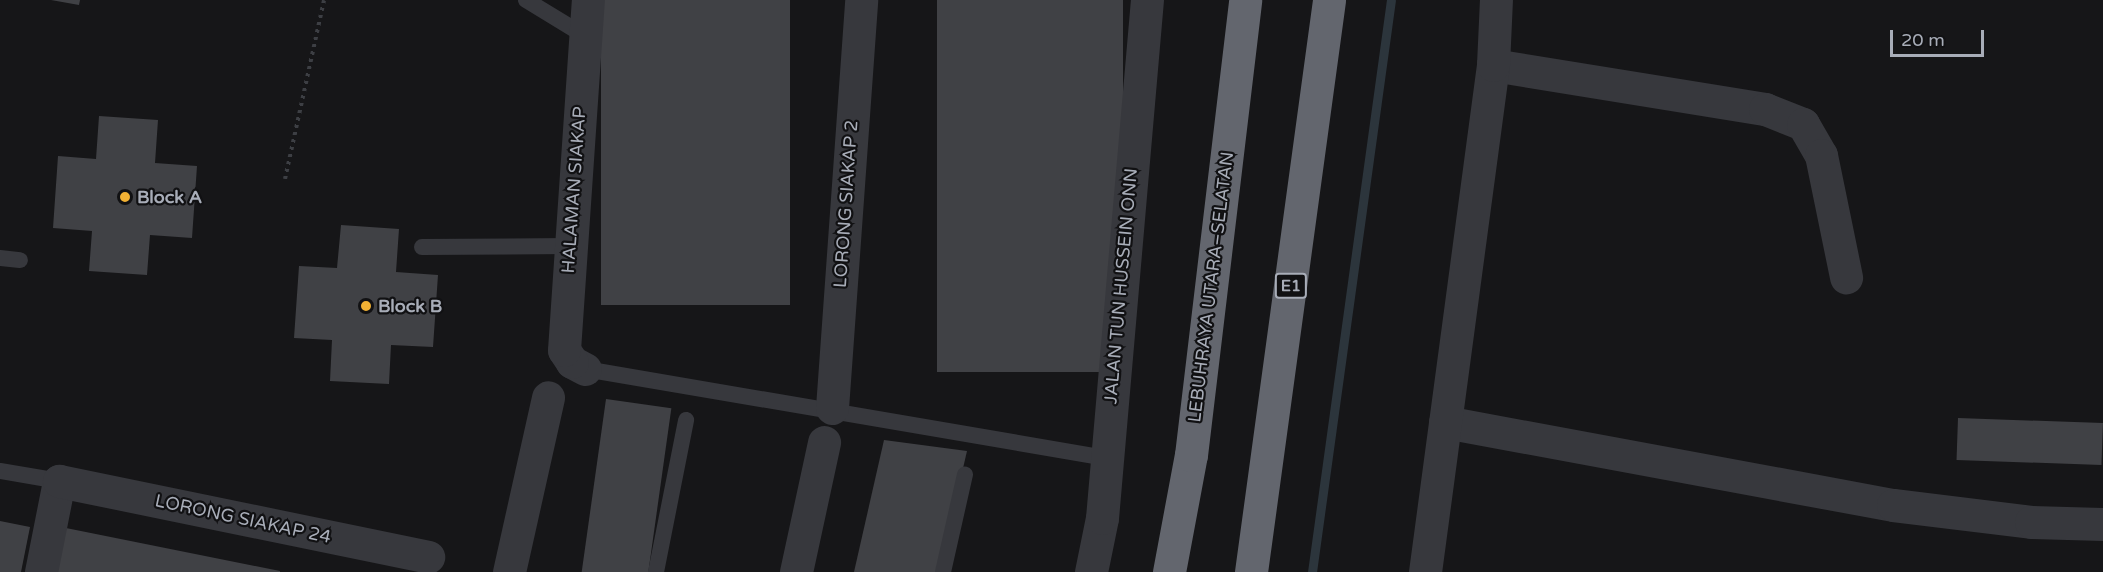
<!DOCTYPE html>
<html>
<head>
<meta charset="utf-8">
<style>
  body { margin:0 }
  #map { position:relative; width:2103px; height:572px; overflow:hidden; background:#161618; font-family:"Varela Round",sans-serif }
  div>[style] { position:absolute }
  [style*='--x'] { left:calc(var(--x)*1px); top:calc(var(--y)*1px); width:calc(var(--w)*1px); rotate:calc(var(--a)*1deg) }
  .stream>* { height:9px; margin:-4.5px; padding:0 4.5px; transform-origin:4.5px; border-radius:4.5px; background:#2c353c }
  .building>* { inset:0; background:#404145; transform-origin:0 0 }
  .path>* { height:4px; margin-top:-2px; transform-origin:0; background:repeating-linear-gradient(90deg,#3d3f44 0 3px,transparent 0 7.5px) }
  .service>* { height:16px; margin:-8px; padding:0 8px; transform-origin:8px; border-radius:8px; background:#37383d }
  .minor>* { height:33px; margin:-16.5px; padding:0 16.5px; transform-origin:16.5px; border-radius:16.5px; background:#37383d }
  .motorway>* { height:33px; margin:-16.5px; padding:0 16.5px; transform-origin:16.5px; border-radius:16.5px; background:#63666e }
  .dots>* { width:16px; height:16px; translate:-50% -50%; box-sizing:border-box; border:3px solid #111113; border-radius:50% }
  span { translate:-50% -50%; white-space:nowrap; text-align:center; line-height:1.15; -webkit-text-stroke:4.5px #111113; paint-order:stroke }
  .shield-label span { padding:2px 4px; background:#111113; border:2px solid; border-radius:4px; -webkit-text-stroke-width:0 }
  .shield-label { font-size:16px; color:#a8adb8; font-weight:700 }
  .street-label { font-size:18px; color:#a8adb8 }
  .poi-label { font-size:18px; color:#a8adb8; font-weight:700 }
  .left { translate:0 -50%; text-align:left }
  .scale { position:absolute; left:1890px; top:30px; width:94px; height:27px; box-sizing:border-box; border:3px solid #a8adb8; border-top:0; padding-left:8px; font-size:18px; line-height:21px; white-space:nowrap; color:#a8adb8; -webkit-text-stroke:4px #111113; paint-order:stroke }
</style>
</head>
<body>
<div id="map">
  <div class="stream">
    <div style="--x:1312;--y:572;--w:577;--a:-82.14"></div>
  </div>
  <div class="building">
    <div style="clip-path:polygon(51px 0,80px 0,79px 5px)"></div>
    <div style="left:601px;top:0;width:189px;height:305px"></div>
    <div style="left:937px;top:0;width:186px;height:372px"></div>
    <div style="clip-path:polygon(99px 116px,158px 120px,155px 163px,197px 166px,192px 238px,150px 235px,147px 275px,89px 271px,92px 231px,53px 228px,58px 156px,96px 159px)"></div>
    <div style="clip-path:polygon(341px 225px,399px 229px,396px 272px,438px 275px,433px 347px,391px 345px,389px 384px,330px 381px,332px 340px,294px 338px,299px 266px,337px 268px)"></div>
    <div style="left:606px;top:399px;width:66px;height:177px;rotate:8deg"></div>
    <div style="left:1958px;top:418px;width:145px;height:42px;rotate:2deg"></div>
    <div style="clip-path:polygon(884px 440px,967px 451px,939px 572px,854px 572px)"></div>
    <div style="clip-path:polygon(0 521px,30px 527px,21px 572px,0 572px)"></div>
    <div style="clip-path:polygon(61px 527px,280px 571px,280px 572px,52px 572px)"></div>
  </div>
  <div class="path">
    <div style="--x:285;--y:179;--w:183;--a:-77.7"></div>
  </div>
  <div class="service">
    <div style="--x:526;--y:0;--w:69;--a:31.4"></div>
    <div style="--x:422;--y:247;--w:148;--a:-0.4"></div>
    <div style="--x:0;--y:258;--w:20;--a:6"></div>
    <div style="--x:585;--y:369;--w:529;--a:9.69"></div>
    <div style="--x:0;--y:471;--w:60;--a:9.6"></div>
    <div style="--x:656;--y:572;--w:155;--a:-78.8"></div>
    <div style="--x:943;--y:572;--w:100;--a:-77.3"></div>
  </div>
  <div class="minor">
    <div style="--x:1493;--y:65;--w:276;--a:9.2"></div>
    <div style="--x:1765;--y:109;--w:41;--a:21.5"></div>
    <div style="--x:1803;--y:124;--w:36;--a:60"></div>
    <div style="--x:1821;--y:155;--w:125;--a:78.4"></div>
    <div style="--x:585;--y:369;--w:15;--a:-152"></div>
    <div style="--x:572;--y:362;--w:14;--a:-124"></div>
    <div style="--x:564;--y:350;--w:351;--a:-86.1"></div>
    <div style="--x:832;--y:408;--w:409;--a:-85.9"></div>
    <div style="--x:1445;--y:422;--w:456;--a:10.5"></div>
    <div style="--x:1893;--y:505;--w:139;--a:7"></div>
    <div style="--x:2031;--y:522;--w:72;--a:1.6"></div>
    <div style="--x:41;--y:572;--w:93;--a:-78.8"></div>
    <div style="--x:59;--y:481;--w:377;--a:11.6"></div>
    <div style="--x:509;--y:572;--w:179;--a:-77.4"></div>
    <div style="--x:796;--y:572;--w:133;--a:-77.8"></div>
    <div style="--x:1091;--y:572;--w:55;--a:-78.5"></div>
    <div style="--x:1102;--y:518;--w:520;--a:-85.04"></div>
    <div style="--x:1425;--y:572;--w:512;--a:-82.36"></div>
    <div style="--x:1493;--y:65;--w:65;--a:-87.4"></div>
  </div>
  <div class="motorway">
    <div style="--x:1169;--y:572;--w:119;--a:-79.4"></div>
    <div style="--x:1191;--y:455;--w:458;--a:-83.2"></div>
    <div style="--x:1251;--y:572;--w:577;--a:-82.23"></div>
  </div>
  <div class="dots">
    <div style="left:125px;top:197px;background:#f2b134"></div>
    <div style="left:366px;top:306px;background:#f2b134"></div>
  </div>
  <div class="shield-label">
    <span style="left:1291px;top:286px">E1</span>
  </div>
  <div class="street-label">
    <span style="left:574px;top:190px;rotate:-86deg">HALAMAN SIAKAP</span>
    <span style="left:846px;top:204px;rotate:-86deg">LORONG SIAKAP 2</span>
    <span style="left:1121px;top:286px;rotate:-85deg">JALAN TUN HUSSEIN ONN</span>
    <span style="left:1211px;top:287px;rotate:-83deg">LEBUHRAYA UTARA–SELATAN</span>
    <span style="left:243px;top:519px;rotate:12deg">LORONG SIAKAP 24</span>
  </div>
  <div class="poi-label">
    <span class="left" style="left:137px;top:197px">Block A</span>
    <span class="left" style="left:378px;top:306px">Block B</span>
  </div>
  <div class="scale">20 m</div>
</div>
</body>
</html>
